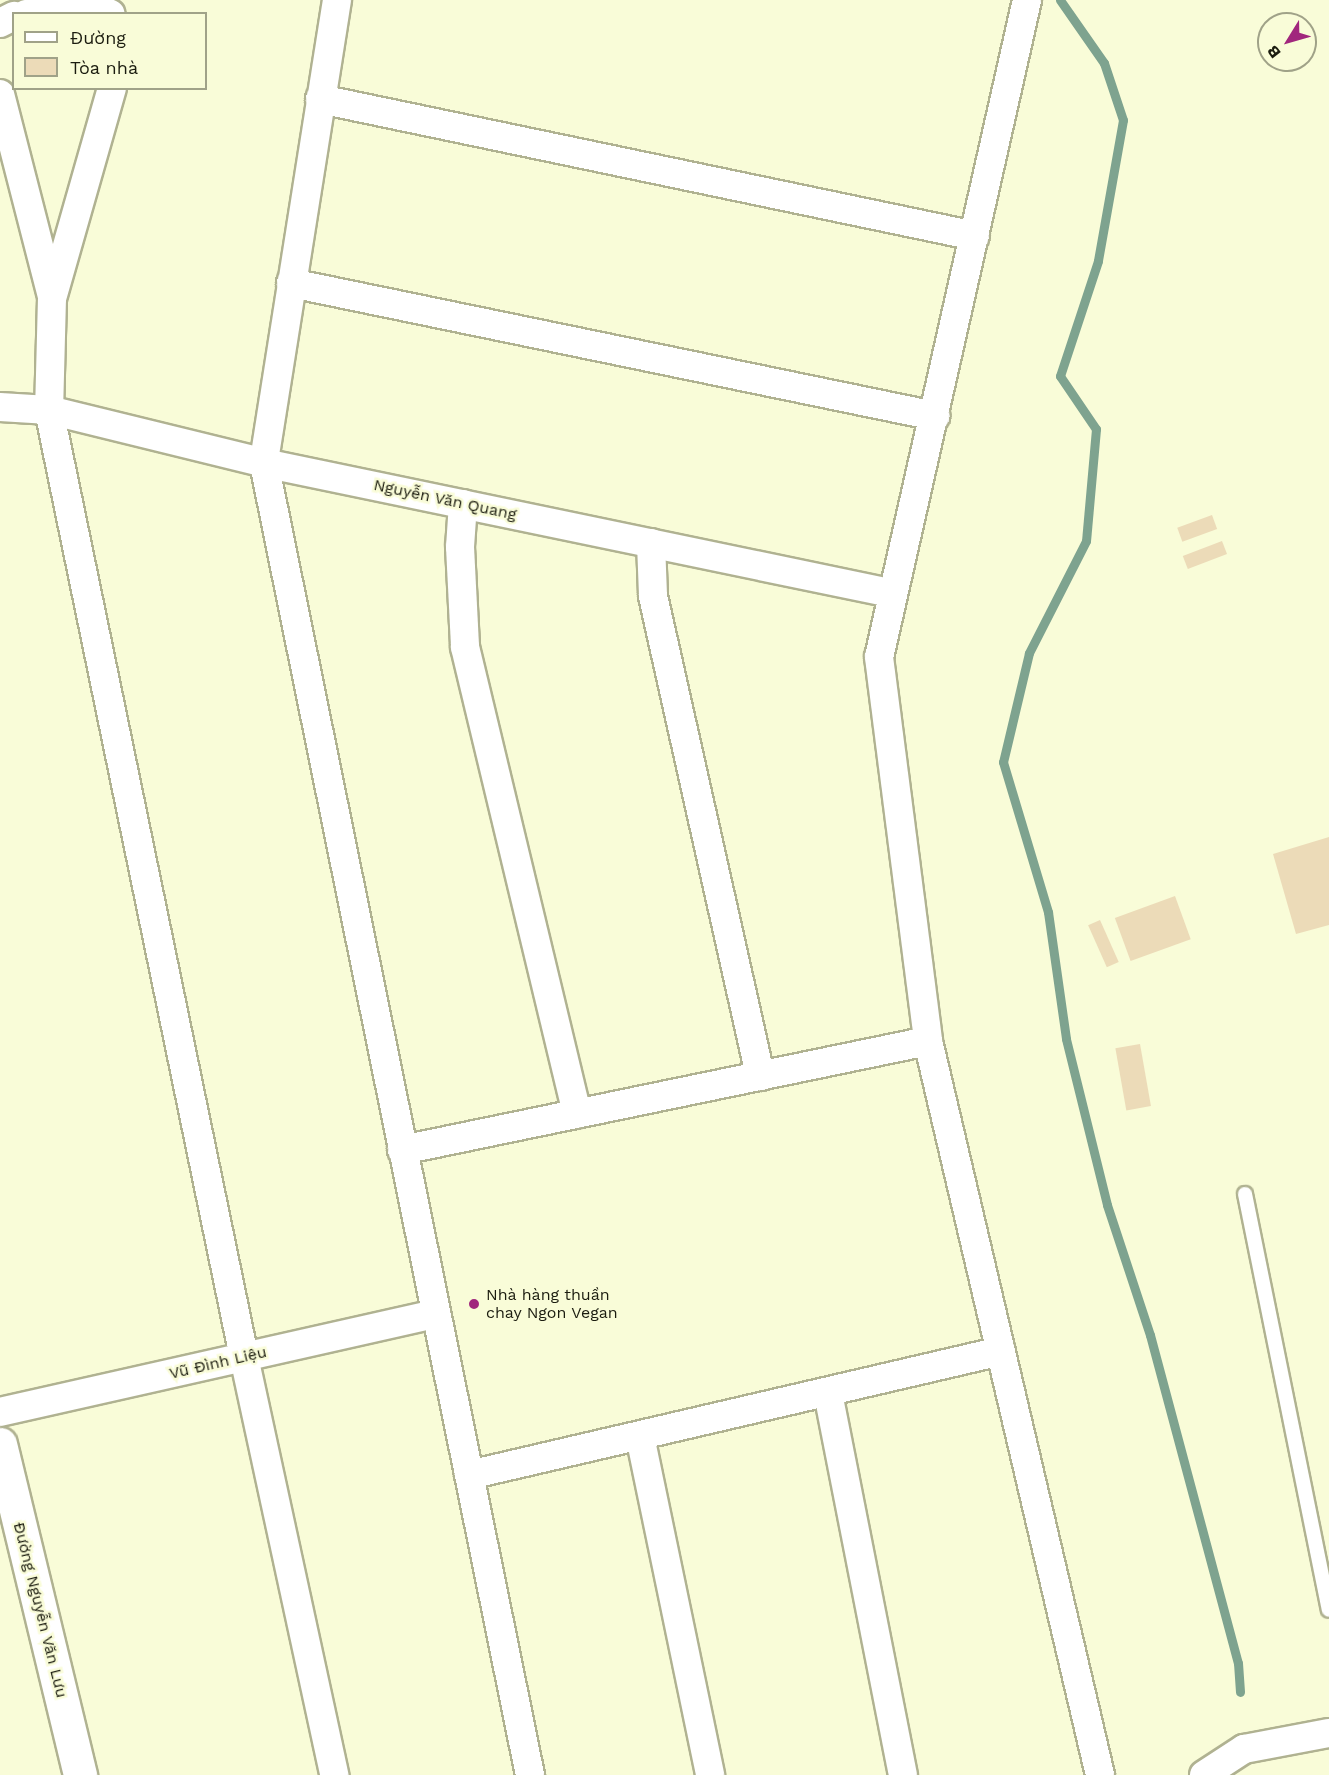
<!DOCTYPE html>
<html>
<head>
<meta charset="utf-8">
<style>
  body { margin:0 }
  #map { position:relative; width:1329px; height:1775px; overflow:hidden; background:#f9fcd8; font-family:"Work Sans",sans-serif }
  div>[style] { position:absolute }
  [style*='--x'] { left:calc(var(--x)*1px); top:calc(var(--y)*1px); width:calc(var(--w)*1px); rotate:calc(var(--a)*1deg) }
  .stream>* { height:9px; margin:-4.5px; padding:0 4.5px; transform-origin:4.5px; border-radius:4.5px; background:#7ea38f }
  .building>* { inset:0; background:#ecdbb8; transform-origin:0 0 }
  .roads { filter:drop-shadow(2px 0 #b0b291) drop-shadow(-2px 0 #b0b291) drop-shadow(0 2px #b0b291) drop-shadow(0 -2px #b0b291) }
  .service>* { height:14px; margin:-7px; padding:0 7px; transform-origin:7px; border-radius:7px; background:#fff }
  .minor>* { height:28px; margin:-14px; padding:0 14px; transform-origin:14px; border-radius:14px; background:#fff }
  .tertiary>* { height:33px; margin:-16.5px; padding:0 16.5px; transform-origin:16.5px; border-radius:16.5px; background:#fff }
  .dots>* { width:16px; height:16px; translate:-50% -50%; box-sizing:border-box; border:3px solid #f9fcd8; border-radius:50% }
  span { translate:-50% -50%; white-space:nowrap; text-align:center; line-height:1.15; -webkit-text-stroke:5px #f9fcd8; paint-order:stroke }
  .street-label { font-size:16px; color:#1b1c0f }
  .poi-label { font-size:16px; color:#1b1c0f }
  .left { translate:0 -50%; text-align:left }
  .legend { position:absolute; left:12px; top:12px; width:195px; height:78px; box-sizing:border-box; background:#f9fcd8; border:2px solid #a0a288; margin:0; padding:8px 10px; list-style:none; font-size:18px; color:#1b1c0f }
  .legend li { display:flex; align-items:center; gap:12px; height:30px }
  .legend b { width:30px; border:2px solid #a0a288 }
  .north { position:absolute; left:1257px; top:12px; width:60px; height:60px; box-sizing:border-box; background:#f9fcd8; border:2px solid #a0a288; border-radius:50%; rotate:233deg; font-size:16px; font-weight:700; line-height:24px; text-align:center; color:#1b1c0f }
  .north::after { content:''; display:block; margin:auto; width:21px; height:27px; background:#a1277d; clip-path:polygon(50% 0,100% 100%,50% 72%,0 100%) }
</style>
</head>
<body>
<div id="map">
  <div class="stream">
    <div style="--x:1060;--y:0;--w:77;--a:55.1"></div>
    <div style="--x:1104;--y:63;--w:60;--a:71.6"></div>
    <div style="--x:1123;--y:120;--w:143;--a:100.1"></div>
    <div style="--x:1098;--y:261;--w:121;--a:108.3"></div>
    <div style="--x:1060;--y:376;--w:64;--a:55.8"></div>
    <div style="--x:1096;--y:429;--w:112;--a:95.1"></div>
    <div style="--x:1086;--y:541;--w:126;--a:117"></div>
    <div style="--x:1029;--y:653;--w:112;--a:103.4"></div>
    <div style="--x:1003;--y:762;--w:157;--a:73.3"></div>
    <div style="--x:1048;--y:912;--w:128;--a:81.9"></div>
    <div style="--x:1066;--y:1039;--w:171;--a:76.1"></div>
    <div style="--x:1107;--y:1205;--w:137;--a:71.7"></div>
    <div style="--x:1150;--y:1335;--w:340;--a:75"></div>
    <div style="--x:1238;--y:1663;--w:29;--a:86"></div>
  </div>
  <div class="building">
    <div style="left:1212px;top:515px;width:15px;height:37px;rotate:70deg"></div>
    <div style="left:1222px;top:541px;width:14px;height:42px;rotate:69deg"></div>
    <div style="clip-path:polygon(1329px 837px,1329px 925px,1296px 934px,1273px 854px)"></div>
    <div style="left:1175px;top:896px;width:46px;height:64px;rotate:70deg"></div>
    <div style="left:1100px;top:920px;width:46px;height:13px;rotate:66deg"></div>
    <div style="left:1140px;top:1044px;width:63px;height:25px;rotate:80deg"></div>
  </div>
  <div class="roads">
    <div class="service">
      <div style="--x:1245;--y:1194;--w:424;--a:78.6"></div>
    </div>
    <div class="minor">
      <div style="--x:337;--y:0;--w:469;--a:99"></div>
      <div style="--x:264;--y:463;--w:1339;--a:78.54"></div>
      <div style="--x:1027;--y:0;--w:673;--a:102.69"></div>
      <div style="--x:879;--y:657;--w:387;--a:82.7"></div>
      <div style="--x:928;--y:1041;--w:754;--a:76.81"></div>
      <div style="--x:26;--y:14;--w:62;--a:-10.2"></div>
      <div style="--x:87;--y:3;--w:26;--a:25"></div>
      <div style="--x:0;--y:23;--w:16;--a:-27"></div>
      <div style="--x:112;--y:88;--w:218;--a:105.9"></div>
      <div style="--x:52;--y:298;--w:112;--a:91.5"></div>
      <div style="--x:49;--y:410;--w:967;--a:78.36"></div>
      <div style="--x:244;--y:1357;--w:428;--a:77.8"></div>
      <div style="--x:0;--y:94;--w:209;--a:75.6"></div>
      <div style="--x:320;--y:99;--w:669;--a:11.81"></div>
      <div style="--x:291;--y:283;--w:658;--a:11.67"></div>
      <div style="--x:0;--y:407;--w:49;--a:3.5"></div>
      <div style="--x:49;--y:410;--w:221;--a:13.8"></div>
      <div style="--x:264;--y:463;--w:639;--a:11.73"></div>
      <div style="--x:463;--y:504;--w:43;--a:94"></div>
      <div style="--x:460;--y:547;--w:100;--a:87.1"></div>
      <div style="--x:465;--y:647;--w:480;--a:76.5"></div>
      <div style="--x:651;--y:543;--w:53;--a:87.8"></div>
      <div style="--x:653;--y:596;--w:492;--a:77.4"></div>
      <div style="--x:402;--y:1150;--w:537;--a:-11.71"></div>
      <div style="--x:828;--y:1393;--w:389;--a:78.9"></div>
      <div style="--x:0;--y:1412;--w:447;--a:-12.7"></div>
      <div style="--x:640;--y:1436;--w:346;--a:78.3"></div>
      <div style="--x:469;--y:1475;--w:546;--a:-13.12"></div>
      <div style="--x:1204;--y:1775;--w:48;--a:-33"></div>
      <div style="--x:1244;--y:1749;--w:86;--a:-10.7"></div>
    </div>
    <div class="tertiary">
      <div style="--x:0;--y:1444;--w:341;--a:76.4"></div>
    </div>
  </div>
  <div class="dots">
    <div style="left:474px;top:1304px;background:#a1277d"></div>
  </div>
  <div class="street-label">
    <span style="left:445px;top:500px;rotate:12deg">Nguyễn Văn Quang</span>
    <span style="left:218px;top:1363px;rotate:-13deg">Vũ Đình Liệu</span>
    <span style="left:40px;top:1610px;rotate:76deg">Đường Nguyễn Văn Lưu</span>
  </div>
  <div class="poi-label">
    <span class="left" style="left:486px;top:1304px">Nhà hàng thuần<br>chay Ngon Vegan</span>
  </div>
  <ul class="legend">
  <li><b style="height:8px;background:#fff"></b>Đường</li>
  <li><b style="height:16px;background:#ecdbb8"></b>Tòa nhà</li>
  </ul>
  <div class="north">B</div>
</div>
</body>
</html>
